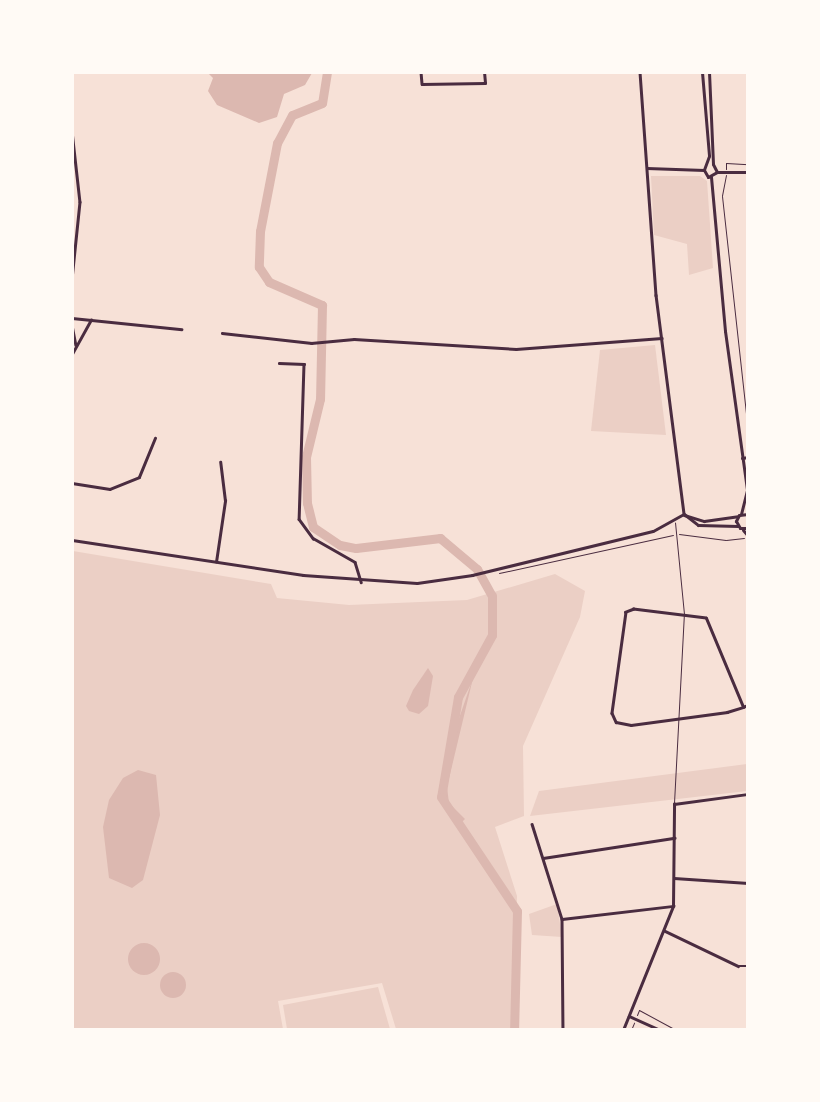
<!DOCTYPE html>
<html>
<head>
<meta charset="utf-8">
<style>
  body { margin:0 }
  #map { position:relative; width:820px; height:1102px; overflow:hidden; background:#f7e1d7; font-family:Raleway,sans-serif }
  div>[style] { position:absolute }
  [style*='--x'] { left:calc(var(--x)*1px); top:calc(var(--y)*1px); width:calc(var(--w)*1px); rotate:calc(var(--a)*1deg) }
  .green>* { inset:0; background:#ebcfc5 }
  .water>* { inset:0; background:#dcb8b0 }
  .round { border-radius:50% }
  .river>* { height:9px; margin:-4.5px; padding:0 4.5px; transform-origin:4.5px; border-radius:4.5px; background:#dcb8b0 }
  .path>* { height:1px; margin:-0.5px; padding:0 0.5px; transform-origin:0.5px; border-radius:0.5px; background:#4a2c40 }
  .service>* { height:1px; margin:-0.5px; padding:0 0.5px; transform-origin:0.5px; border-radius:0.5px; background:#4a2c40 }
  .minor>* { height:2.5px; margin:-1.25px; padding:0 1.25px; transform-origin:1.25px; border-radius:1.25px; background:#4a2c40 }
  .tertiary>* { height:3px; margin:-1.5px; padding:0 1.5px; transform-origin:1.5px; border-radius:1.5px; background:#4a2c40 }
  span { translate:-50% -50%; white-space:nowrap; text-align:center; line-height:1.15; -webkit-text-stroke:4px #fffaf5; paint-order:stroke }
  .frame { position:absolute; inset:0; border:74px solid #fffaf5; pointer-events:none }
</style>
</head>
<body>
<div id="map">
  <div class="green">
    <div style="clip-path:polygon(651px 176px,700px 176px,707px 181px,713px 268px,689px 275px,687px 244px,654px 235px)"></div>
    <div style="clip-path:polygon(655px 345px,666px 435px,591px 431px,600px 350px)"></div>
    <div style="clip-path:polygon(73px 551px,271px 584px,277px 598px,349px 605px,467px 600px,555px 574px,585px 591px,580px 617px,523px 746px,524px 816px,495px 827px,517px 896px,514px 1029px,396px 1029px,382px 983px,278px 1001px,283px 1029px,73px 1030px)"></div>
    <div style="clip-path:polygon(747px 764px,747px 791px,530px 816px,539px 791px)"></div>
    <div style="clip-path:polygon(557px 904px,562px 937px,532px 935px,529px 914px)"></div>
    <div style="clip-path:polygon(378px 987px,390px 1029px,287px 1029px,283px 1005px)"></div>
  </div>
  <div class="water">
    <div style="clip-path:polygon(208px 73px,312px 72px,312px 73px,305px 85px,284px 94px,277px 117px,259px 123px,217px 105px,208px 91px,213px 78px)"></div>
    <div style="clip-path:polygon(428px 668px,433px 676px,428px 706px,419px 714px,409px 711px,406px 706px,413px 690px)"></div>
    <div style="clip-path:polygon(473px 678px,447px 787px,449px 803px,465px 819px,461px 823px,445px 804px,443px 787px,456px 727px)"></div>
    <div style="clip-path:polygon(138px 770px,156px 775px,160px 815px,143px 880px,132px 888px,109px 878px,103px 827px,109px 800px,123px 778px)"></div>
    <div class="round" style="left:128px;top:943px;width:32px;height:32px"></div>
    <div class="round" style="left:160px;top:972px;width:26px;height:26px"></div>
  </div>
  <div class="river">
    <div style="--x:327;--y:72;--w:31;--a:99"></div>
    <div style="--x:322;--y:103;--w:32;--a:158"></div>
    <div style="--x:292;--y:115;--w:32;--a:118"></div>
    <div style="--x:277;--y:143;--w:90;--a:100.9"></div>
    <div style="--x:260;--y:231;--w:36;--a:92"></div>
    <div style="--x:259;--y:267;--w:18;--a:56"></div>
    <div style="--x:269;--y:282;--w:58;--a:23.5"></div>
    <div style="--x:322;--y:305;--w:94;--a:91.2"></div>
    <div style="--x:320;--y:399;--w:60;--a:103.6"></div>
    <div style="--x:306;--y:457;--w:46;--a:88.8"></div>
    <div style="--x:307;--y:503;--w:25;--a:76"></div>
    <div style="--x:313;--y:527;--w:32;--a:34"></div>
    <div style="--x:340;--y:545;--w:16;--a:11"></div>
    <div style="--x:356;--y:548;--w:85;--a:-6.8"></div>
    <div style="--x:440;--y:538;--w:48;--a:40"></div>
    <div style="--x:477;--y:569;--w:31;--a:61"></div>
    <div style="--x:492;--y:596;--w:39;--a:90"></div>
    <div style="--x:492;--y:635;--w:71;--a:118.7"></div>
    <div style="--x:458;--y:697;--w:101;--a:99.6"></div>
    <div style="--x:441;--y:797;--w:137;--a:56.3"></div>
    <div style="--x:517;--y:911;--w:119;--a:91.4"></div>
  </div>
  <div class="path">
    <div style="--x:726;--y:169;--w:6;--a:-90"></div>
    <div style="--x:726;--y:163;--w:22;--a:3"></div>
    <div style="--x:726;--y:175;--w:21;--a:101"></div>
    <div style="--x:722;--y:196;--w:237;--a:83.7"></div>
    <div style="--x:679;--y:534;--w:47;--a:7.3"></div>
    <div style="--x:726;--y:540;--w:18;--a:-6"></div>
    <div style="--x:499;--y:573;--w:178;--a:-12.3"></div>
    <div style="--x:637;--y:1015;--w:5;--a:-68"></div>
    <div style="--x:639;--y:1010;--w:42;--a:28.4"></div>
    <div style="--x:631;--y:1030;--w:8;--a:-67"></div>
  </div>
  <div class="service">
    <div style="--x:674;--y:803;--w:189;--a:-87"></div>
    <div style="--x:684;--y:614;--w:92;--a:-95.6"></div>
  </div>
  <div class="minor">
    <div style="--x:421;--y:72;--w:12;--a:85"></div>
    <div style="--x:422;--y:84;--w:63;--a:-0.9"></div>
    <div style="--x:485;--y:83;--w:11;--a:-95"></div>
    <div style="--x:640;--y:72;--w:224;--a:85.9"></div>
    <div style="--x:656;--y:295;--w:221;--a:82.7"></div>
    <div style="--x:72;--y:131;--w:71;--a:83.6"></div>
    <div style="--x:80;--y:202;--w:78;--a:95.9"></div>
    <div style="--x:647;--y:168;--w:57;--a:2"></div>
    <div style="--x:72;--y:318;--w:110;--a:5.8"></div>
    <div style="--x:72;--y:325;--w:20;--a:79"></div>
    <div style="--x:222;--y:333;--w:90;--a:6.4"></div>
    <div style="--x:311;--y:343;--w:43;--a:-5.3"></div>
    <div style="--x:354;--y:339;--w:162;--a:3.5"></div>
    <div style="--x:516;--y:349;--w:146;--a:-4.3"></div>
    <div style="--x:72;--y:354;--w:39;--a:-61"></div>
    <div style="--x:279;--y:363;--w:25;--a:2"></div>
    <div style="--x:304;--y:364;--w:155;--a:91.8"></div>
    <div style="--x:299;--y:519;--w:24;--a:54"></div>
    <div style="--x:313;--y:538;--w:48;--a:29.7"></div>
    <div style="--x:355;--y:562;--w:21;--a:73"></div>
    <div style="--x:742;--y:458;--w:6;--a:-9"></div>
    <div style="--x:72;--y:483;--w:38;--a:9"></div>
    <div style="--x:110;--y:489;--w:31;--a:-22"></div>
    <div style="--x:139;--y:477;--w:42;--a:-67.7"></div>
    <div style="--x:216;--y:562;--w:62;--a:-81.6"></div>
    <div style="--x:225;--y:501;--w:39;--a:-97"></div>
    <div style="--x:743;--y:707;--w:96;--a:-112.6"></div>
    <div style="--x:706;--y:618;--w:73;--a:-172.9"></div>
    <div style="--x:634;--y:609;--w:9;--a:159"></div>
    <div style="--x:626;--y:612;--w:102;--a:97.9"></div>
    <div style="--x:612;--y:713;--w:10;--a:66"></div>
    <div style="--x:616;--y:722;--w:15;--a:11"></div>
    <div style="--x:631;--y:725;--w:97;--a:-7.7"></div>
    <div style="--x:727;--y:712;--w:17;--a:-17"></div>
    <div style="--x:743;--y:707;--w:5;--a:-22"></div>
    <div style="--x:532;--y:824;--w:100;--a:72.5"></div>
    <div style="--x:562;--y:919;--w:111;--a:89.5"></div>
    <div style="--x:543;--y:858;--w:133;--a:-8.7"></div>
    <div style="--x:674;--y:878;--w:74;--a:3.9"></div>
    <div style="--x:562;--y:919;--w:112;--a:-6.7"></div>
    <div style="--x:665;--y:931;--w:81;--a:25.6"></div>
    <div style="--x:738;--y:966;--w:10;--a:0"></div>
    <div style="--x:629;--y:1016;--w:34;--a:24"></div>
    <div style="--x:623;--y:1030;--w:134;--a:-68"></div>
    <div style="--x:673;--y:906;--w:102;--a:-89.4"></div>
    <div style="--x:674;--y:804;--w:75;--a:-7.7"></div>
  </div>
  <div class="tertiary">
    <div style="--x:702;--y:72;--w:84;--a:85.2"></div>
    <div style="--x:709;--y:156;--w:15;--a:110"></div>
    <div style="--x:704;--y:170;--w:8;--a:60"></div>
    <div style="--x:708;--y:177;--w:10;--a:-29"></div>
    <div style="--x:717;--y:172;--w:9;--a:-117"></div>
    <div style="--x:709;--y:72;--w:92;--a:87.5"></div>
    <div style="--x:717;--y:172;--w:31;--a:0"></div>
    <div style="--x:711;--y:177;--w:155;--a:84.8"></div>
    <div style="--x:725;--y:331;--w:161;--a:82.1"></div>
    <div style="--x:747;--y:490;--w:25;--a:104"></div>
    <div style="--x:684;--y:514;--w:18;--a:38"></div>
    <div style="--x:698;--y:525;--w:40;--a:1.4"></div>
    <div style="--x:748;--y:514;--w:9;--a:174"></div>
    <div style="--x:739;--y:515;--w:7;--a:117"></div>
    <div style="--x:736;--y:521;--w:8;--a:60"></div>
    <div style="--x:740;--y:528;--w:8;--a:0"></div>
    <div style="--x:684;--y:515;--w:21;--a:17"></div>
    <div style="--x:704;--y:521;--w:34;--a:-8"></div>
    <div style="--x:743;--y:530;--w:8;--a:50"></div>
    <div style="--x:72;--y:540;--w:234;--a:8.6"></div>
    <div style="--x:303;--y:575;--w:114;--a:4"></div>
    <div style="--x:417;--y:583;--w:56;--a:-8.3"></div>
    <div style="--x:472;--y:575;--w:186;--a:-13.7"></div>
    <div style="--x:653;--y:531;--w:35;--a:-29"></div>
  </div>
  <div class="frame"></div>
</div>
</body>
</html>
